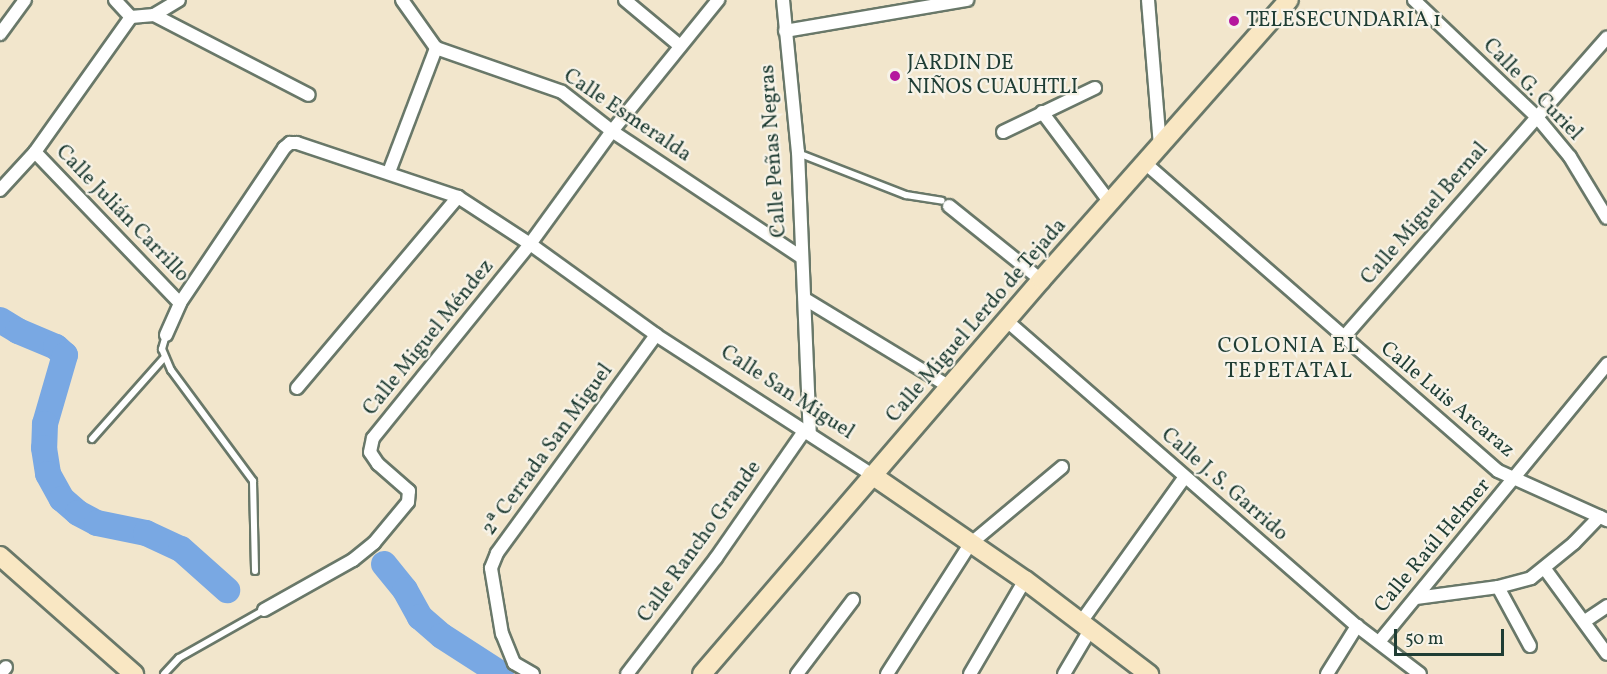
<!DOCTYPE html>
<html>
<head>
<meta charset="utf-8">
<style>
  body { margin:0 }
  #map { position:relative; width:1607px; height:674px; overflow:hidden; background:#f2e6cc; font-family:Vollkorn,serif }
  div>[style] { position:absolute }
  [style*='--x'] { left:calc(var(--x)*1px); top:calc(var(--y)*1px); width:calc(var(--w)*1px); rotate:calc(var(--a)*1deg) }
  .river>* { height:26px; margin:-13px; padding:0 13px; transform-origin:13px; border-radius:13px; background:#79a8e3 }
  .roads { filter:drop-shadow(2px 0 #697869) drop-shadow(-2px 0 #697869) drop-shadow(0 2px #697869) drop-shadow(0 -2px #697869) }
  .lane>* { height:6px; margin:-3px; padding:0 3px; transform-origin:3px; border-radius:3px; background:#fff }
  .street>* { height:12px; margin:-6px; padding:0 6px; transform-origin:6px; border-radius:6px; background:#fff }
  .secondary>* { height:18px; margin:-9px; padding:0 9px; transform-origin:9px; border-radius:9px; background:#f9e7c3 }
  .dots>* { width:16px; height:16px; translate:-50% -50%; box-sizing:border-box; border:3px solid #f7f3e8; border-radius:50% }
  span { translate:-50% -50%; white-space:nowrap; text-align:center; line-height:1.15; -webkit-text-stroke:4.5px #f7f3e8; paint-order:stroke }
  .poi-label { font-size:21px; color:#1f3d34 }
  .left { translate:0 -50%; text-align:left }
  .street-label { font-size:21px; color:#1f3d34 }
  .neighbourhood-label { font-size:22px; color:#1f3d34; letter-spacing:1.5px }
  .scale { position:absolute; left:1394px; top:629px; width:110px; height:27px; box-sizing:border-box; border:3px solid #1f3d34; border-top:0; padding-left:8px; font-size:18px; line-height:21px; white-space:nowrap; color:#1f3d34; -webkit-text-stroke:4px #f7f3e8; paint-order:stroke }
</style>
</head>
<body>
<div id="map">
  <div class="river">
    <div style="--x:0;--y:320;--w:21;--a:31"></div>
    <div style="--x:18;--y:331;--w:41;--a:22.8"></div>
    <div style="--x:56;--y:347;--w:12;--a:42"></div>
    <div style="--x:65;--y:355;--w:72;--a:106.2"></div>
    <div style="--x:45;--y:424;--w:24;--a:92"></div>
    <div style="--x:44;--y:448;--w:26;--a:81"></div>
    <div style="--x:48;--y:474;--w:29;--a:61"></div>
    <div style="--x:62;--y:499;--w:21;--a:41"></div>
    <div style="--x:78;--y:513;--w:21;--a:28"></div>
    <div style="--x:97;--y:523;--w:50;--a:11.5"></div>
    <div style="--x:146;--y:533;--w:38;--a:25"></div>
    <div style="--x:181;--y:549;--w:62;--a:41.7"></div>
    <div style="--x:384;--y:564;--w:33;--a:51"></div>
    <div style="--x:405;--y:590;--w:31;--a:61"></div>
    <div style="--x:420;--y:617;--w:29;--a:41"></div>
    <div style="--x:442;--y:636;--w:70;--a:32.8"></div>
  </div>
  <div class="roads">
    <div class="lane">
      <div style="--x:798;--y:153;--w:116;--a:21.3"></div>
      <div style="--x:906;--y:195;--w:36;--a:9"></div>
      <div style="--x:166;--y:335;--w:15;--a:106"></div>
      <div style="--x:162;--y:349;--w:23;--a:67"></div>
      <div style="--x:171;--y:370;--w:138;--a:53.5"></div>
      <div style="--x:253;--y:481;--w:90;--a:88.7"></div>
      <div style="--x:92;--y:439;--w:108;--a:-48.4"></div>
      <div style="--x:164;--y:674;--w:22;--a:-47"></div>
      <div style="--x:179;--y:658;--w:98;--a:-29.5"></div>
    </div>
    <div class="street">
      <div style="--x:115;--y:0;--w:23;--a:47"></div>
      <div style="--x:402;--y:0;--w:59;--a:54.7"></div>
      <div style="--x:436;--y:48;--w:133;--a:19.2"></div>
      <div style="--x:562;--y:92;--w:63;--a:38"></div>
      <div style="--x:612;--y:131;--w:227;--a:33.7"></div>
      <div style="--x:625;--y:0;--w:72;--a:39.9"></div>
      <div style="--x:783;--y:0;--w:153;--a:84.4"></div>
      <div style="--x:798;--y:152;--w:282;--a:87.6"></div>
      <div style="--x:1148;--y:0;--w:145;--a:85.3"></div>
      <div style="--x:1414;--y:0;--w:168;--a:43.6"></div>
      <div style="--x:1536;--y:116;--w:53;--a:50.3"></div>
      <div style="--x:1570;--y:157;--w:71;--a:58.8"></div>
      <div style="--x:154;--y:15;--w:174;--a:27.3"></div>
      <div style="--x:785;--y:31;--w:185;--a:-9.7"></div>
      <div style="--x:0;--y:34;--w:42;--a:-53.7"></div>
      <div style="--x:1042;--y:112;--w:115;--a:53.1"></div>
      <div style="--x:1003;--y:132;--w:102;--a:-25.6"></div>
      <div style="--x:35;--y:152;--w:209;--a:46.2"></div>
      <div style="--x:1145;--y:163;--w:468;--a:41.1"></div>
      <div style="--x:1498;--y:471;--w:120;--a:24.2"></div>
      <div style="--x:389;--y:172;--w:133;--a:-69.2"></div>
      <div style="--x:0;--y:190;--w:52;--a:-47.4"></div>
      <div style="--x:35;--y:152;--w:166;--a:-54.6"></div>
      <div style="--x:131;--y:17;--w:23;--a:-5"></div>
      <div style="--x:154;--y:15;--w:29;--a:-31"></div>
      <div style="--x:949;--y:206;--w:118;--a:38.8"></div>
      <div style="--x:805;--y:299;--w:170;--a:31.3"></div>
      <div style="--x:1007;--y:321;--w:464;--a:41.1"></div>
      <div style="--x:1357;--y:626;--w:79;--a:37.3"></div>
      <div style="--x:166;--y:335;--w:35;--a:-66"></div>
      <div style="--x:180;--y:303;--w:187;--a:-56.1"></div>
      <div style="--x:284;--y:148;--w:8;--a:-40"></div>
      <div style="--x:290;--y:143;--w:7;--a:0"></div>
      <div style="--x:297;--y:143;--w:170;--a:18.5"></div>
      <div style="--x:458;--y:197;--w:86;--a:33.1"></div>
      <div style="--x:530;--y:244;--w:155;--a:35.8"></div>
      <div style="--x:656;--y:335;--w:257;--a:32.9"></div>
      <div style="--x:1343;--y:338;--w:400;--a:-48.7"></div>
      <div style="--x:297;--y:388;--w:250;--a:-49.9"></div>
      <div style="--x:1545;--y:569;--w:105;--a:53.9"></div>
      <div style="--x:1498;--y:587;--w:67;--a:61.5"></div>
      <div style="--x:1416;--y:598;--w:83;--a:-7.6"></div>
      <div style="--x:1498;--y:587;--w:34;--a:-15"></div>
      <div style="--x:1531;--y:578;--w:55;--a:-39.1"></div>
      <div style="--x:1574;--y:543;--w:37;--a:-46"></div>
      <div style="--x:264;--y:610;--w:102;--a:-29.3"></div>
      <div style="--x:353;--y:560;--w:27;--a:-39"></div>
      <div style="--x:374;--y:543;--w:53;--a:-50.3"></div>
      <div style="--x:408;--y:502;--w:11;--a:-85"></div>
      <div style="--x:409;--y:491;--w:41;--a:-138.9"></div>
      <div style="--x:378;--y:464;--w:14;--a:-124"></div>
      <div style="--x:370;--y:452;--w:14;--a:-78"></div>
      <div style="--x:373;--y:438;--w:250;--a:-51"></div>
      <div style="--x:530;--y:244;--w:140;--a:-54"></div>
      <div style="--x:612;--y:131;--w:169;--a:-51"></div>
      <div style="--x:1585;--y:621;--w:27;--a:-34"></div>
      <div style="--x:1081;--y:622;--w:178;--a:-54.4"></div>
      <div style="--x:1379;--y:642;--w:360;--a:-50.6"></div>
      <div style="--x:0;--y:674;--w:9;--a:-49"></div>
      <div style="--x:533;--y:674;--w:22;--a:-150"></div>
      <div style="--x:514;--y:663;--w:31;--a:-112"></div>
      <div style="--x:502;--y:634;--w:67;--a:-99.5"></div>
      <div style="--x:491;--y:568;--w:16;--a:-68"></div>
      <div style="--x:497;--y:553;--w:270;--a:-53.9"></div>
      <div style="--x:627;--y:674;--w:146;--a:-52.5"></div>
      <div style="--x:716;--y:558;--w:152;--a:-55.2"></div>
      <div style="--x:797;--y:674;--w:93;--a:-52.9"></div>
      <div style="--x:887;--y:674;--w:154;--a:-57.4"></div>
      <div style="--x:970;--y:544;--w:120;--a:-39.9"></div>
      <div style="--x:970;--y:674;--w:109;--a:-59.7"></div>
      <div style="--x:1064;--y:674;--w:51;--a:-59.4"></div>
      <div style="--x:1327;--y:674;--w:57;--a:-58"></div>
    </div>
    <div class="secondary">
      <div style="--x:872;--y:475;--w:186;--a:34.5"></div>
      <div style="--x:1025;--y:580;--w:156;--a:37.2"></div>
      <div style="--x:0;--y:556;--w:179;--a:41.4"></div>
      <div style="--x:702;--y:674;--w:520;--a:-49.29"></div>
      <div style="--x:1041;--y:280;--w:374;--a:-48.5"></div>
    </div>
  </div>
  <div class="dots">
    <div style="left:1234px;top:21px;background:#b5179e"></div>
    <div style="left:895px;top:76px;background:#b5179e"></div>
  </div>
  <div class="poi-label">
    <span class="left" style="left:1246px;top:21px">TELESECUNDARIA 1</span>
    <span class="left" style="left:907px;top:76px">JARDIN DE<br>NIÑOS CUAUHTLI</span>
  </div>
  <div class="street-label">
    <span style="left:1532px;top:90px;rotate:46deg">Calle G. Curiel</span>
    <span style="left:627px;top:116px;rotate:34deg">Calle Esmeralda</span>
    <span style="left:774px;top:151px;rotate:-94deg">Calle Peñas Negras</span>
    <span style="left:122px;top:214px;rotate:46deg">Calle Julián Carrillo</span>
    <span style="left:1425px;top:214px;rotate:-49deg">Calle Miguel Bernal</span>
    <span style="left:977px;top:321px;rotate:-49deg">Calle Miguel Lerdo de Tejada</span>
    <span style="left:429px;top:338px;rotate:-51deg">Calle Miguel Méndez</span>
    <span style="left:787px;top:393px;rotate:33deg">Calle San Miguel</span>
    <span style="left:1447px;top:400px;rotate:40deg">Calle Luis Arcaraz</span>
    <span style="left:548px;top:450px;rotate:-54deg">2ª Cerrada San Miguel</span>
    <span style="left:1224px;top:485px;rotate:41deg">Calle J. S. Garrido</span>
    <span style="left:700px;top:542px;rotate:-54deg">Calle Rancho Grande</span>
    <span style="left:1433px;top:546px;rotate:-50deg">Calle Raúl Helmer</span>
  </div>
  <div class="neighbourhood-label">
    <span style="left:1289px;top:359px">COLONIA EL<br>TEPETATAL</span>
  </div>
  <div class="scale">50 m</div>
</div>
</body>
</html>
